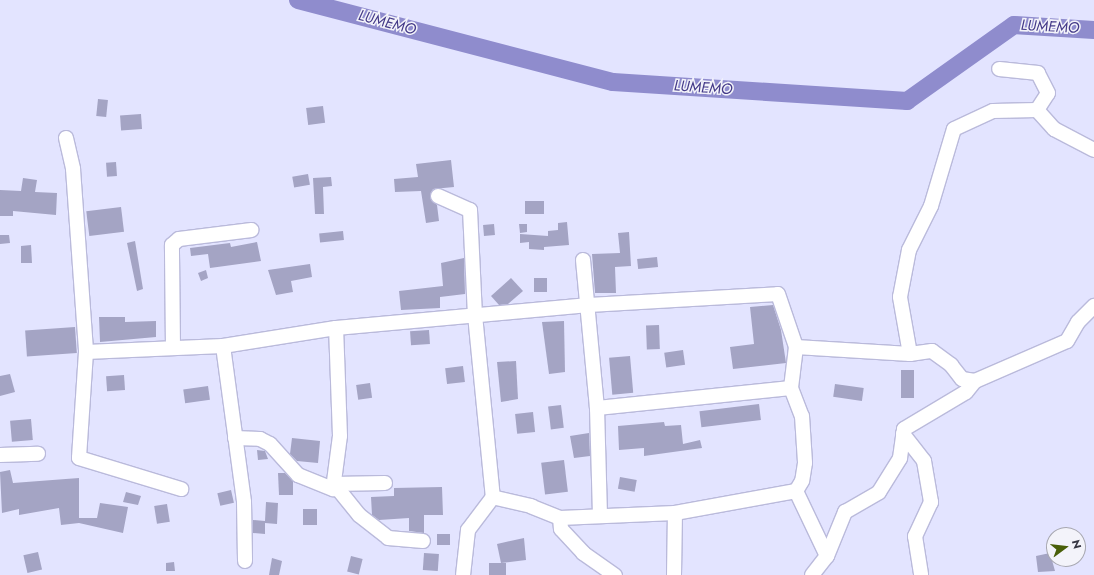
<!DOCTYPE html>
<html>
<head>
<meta charset="utf-8">
<style>
  body { margin:0 }
  #map { position:relative; width:1094px; height:575px; overflow:hidden; background:#e3e4ff; font-family:Jost,sans-serif }
  div>[style] { position:absolute }
  [style*='--x'] { left:calc(var(--x)*1px); top:calc(var(--y)*1px); width:calc(var(--w)*1px); rotate:calc(var(--a)*1deg) }
  .river>* { height:18px; margin:-9px; padding:0 9px; transform-origin:9px; border-radius:9px; background:#8f8ccd }
  .building>* { inset:0; background:#a4a4c4; transform-origin:0 0 }
  .roads { filter:drop-shadow(1px 0 #babadb) drop-shadow(-1px 0 #babadb) drop-shadow(0 1px #babadb) drop-shadow(0 -1px #babadb) }
  .minor>* { height:14px; margin:-7px; padding:0 7px; transform-origin:7px; border-radius:7px; background:#fff }
  span { translate:-50% -50%; white-space:nowrap; text-align:center; line-height:1.15; -webkit-text-stroke:3px #f3f3fa; paint-order:stroke }
  .water-label { font-size:15px; color:#443a88; font-style:italic }
  .north { position:absolute; left:1046px; top:527px; width:40px; height:40px; box-sizing:border-box; background:#f3f3fa; border:1px solid #a7a7b0; border-radius:50%; rotate:75deg; font-size:11px; font-weight:700; line-height:16px; text-align:center; color:#343441 }
  .north::after { content:''; display:block; margin:auto; width:14px; height:18px; background:#495f09; clip-path:polygon(50% 0,100% 100%,50% 72%,0 100%) }
</style>
</head>
<body>
<div id="map">
  <div class="river">
    <div style="--x:298;--y:0;--w:325;--a:14.6"></div>
    <div style="--x:613;--y:82;--w:295;--a:3.7"></div>
    <div style="--x:907;--y:101;--w:131;--a:-35.4"></div>
    <div style="--x:1014;--y:25;--w:80;--a:3.6"></div>
  </div>
  <div class="building">
    <div style="left:98px;top:99px;width:10px;height:17px;rotate:6deg"></div>
    <div style="left:323px;top:106px;width:17px;height:17px;rotate:83deg"></div>
    <div style="left:141px;top:114px;width:15px;height:21px;rotate:86deg"></div>
    <div style="clip-path:polygon(451px 160px,454px 187px,433px 189px,430px 197px,437px 205px,439px 221px,426px 223px,421px 191px,395px 192px,394px 179px,418px 177px,416px 164px)"></div>
    <div style="left:116px;top:162px;width:14px;height:10px;rotate:86deg"></div>
    <div style="left:308px;top:174px;width:11px;height:16px;rotate:80deg"></div>
    <div style="clip-path:polygon(331px 177px,332px 186px,323px 187px,324px 214px,315px 214px,313px 178px)"></div>
    <div style="clip-path:polygon(23px 178px,37px 180px,35px 192px,57px 193px,56px 215px,13px 211px,13px 216px,0 216px,0 190px,21px 191px)"></div>
    <div style="left:525px;top:201px;width:19px;height:13px"></div>
    <div style="left:121px;top:207px;width:25px;height:35px;rotate:83deg"></div>
    <div style="clip-path:polygon(567px 222px,569px 245px,544px 247px,544px 250px,529px 249px,529px 242px,520px 243px,520px 234px,548px 236px,548px 231px,558px 230px,558px 223px)"></div>
    <div style="left:494px;top:224px;width:11px;height:11px;rotate:85deg"></div>
    <div style="clip-path:polygon(519px 224px,527px 224px,527px 232px,520px 233px)"></div>
    <div style="left:343px;top:231px;width:9px;height:24px;rotate:84deg"></div>
    <div style="clip-path:polygon(629px 232px,631px 266px,615px 267px,616px 293px,595px 293px,592px 254px,620px 253px,618px 233px)"></div>
    <div style="clip-path:polygon(0 235px,9px 235px,10px 243px,0 244px)"></div>
    <div style="clip-path:polygon(135px 241px,143px 289px,137px 291px,127px 243px)"></div>
    <div style="clip-path:polygon(257px 242px,261px 261px,210px 268px,208px 254px,191px 256px,190px 248px,230px 243px,231px 247px)"></div>
    <div style="clip-path:polygon(31px 245px,32px 263px,21px 263px,21px 246px)"></div>
    <div style="left:657px;top:257px;width:10px;height:20px;rotate:84deg"></div>
    <div style="clip-path:polygon(464px 258px,465px 294px,440px 297px,440px 308px,401px 310px,399px 291px,443px 286px,441px 263px)"></div>
    <div style="clip-path:polygon(310px 264px,312px 277px,291px 281px,293px 292px,276px 295px,268px 270px)"></div>
    <div style="clip-path:polygon(206px 270px,208px 278px,201px 281px,198px 273px)"></div>
    <div style="clip-path:polygon(511px 278px,523px 291px,508px 304px,499px 305px,491px 296px)"></div>
    <div style="left:534px;top:278px;width:13px;height:14px"></div>
    <div style="clip-path:polygon(773px 305px,781px 330px,786px 363px,733px 369px,730px 347px,754px 344px,750px 307px)"></div>
    <div style="clip-path:polygon(99px 317px,125px 317px,125px 322px,156px 321px,156px 337px,100px 342px)"></div>
    <div style="clip-path:polygon(564px 321px,565px 372px,549px 374px,542px 322px)"></div>
    <div style="left:659px;top:325px;width:24px;height:13px;rotate:88deg"></div>
    <div style="left:75px;top:327px;width:26px;height:50px;rotate:86deg"></div>
    <div style="left:429px;top:330px;width:14px;height:19px;rotate:86deg"></div>
    <div style="left:683px;top:350px;width:15px;height:19px;rotate:82deg"></div>
    <div style="left:630px;top:356px;width:37px;height:21px;rotate:85deg"></div>
    <div style="clip-path:polygon(516px 361px,518px 399px,501px 402px,497px 362px)"></div>
    <div style="left:463px;top:366px;width:16px;height:18px;rotate:83deg"></div>
    <div style="left:901px;top:370px;width:13px;height:28px"></div>
    <div style="clip-path:polygon(10px 374px,15px 392px,0 396px,0 376px)"></div>
    <div style="left:124px;top:375px;width:15px;height:18px;rotate:86deg"></div>
    <div style="left:370px;top:383px;width:15px;height:14px;rotate:82deg"></div>
    <div style="left:835px;top:384px;width:29px;height:13px;rotate:8deg"></div>
    <div style="left:208px;top:386px;width:14px;height:25px;rotate:82deg"></div>
    <div style="left:759px;top:404px;width:16px;height:60px;rotate:83deg"></div>
    <div style="left:561px;top:405px;width:23px;height:13px;rotate:83deg"></div>
    <div style="left:533px;top:412px;width:20px;height:18px;rotate:84deg"></div>
    <div style="left:31px;top:419px;width:21px;height:21px;rotate:85deg"></div>
    <div style="clip-path:polygon(664px 422px,665px 426px,681px 425px,683px 444px,700px 440px,702px 448px,644px 456px,644px 448px,619px 450px,618px 426px)"></div>
    <div style="clip-path:polygon(589px 433px,590px 456px,574px 458px,570px 436px)"></div>
    <div style="clip-path:polygon(292px 438px,320px 441px,318px 463px,297px 461px,290px 454px)"></div>
    <div style="clip-path:polygon(257px 450px,265px 451px,268px 459px,258px 460px)"></div>
    <div style="left:564px;top:460px;width:32px;height:23px;rotate:83deg"></div>
    <div style="clip-path:polygon(10px 470px,13px 483px,79px 478px,79px 518px,97px 518px,100px 503px,128px 507px,123px 533px,79px 523px,61px 525px,59px 508px,19px 515px,19px 509px,2px 513px,0 472px)"></div>
    <div style="clip-path:polygon(278px 473px,285px 473px,293px 481px,293px 495px,279px 495px)"></div>
    <div style="left:620px;top:477px;width:17px;height:12px;rotate:10deg"></div>
    <div style="clip-path:polygon(442px 487px,443px 515px,424px 515px,424px 533px,409px 531px,409px 518px,379px 520px,372px 515px,371px 497px,394px 496px,394px 488px)"></div>
    <div style="left:231px;top:490px;width:13px;height:14px;rotate:77deg"></div>
    <div style="clip-path:polygon(126px 492px,141px 496px,138px 505px,123px 502px)"></div>
    <div style="clip-path:polygon(266px 502px,278px 503px,277px 524px,265px 523px,265px 534px,253px 533px,253px 520px,265px 521px)"></div>
    <div style="left:167px;top:504px;width:18px;height:13px;rotate:81deg"></div>
    <div style="left:303px;top:509px;width:14px;height:16px"></div>
    <div style="left:437px;top:534px;width:13px;height:11px"></div>
    <div style="clip-path:polygon(524px 538px,526px 560px,501px 563px,497px 544px)"></div>
    <div style="left:38px;top:552px;width:18px;height:15px;rotate:77deg"></div>
    <div style="left:424px;top:553px;width:15px;height:17px;rotate:4deg"></div>
    <div style="clip-path:polygon(1050px 553px,1055px 571px,1038px 572px,1036px 556px)"></div>
    <div style="left:351px;top:556px;width:12px;height:16px;rotate:14deg"></div>
    <div style="clip-path:polygon(272px 558px,282px 561px,279px 575px,269px 575px)"></div>
    <div style="clip-path:polygon(174px 562px,175px 571px,166px 571px,166px 563px)"></div>
    <div style="left:506px;top:563px;width:12px;height:17px;rotate:90deg"></div>
  </div>
  <div class="roads">
    <div class="minor">
      <div style="--x:1037;--y:110;--w:25;--a:48"></div>
      <div style="--x:1054;--y:129;--w:45;--a:27.7"></div>
      <div style="--x:66;--y:138;--w:32;--a:77"></div>
      <div style="--x:73;--y:169;--w:183;--a:85.9"></div>
      <div style="--x:86;--y:352;--w:106;--a:93.8"></div>
      <div style="--x:79;--y:458;--w:107;--a:16.9"></div>
      <div style="--x:438;--y:196;--w:35;--a:24"></div>
      <div style="--x:470;--y:210;--w:105;--a:87.3"></div>
      <div style="--x:475;--y:315;--w:183;--a:84.4"></div>
      <div style="--x:493;--y:497;--w:41;--a:127.1"></div>
      <div style="--x:468;--y:530;--w:45;--a:96.3"></div>
      <div style="--x:583;--y:260;--w:149;--a:84.6"></div>
      <div style="--x:597;--y:408;--w:106;--a:88.4"></div>
      <div style="--x:223;--y:346;--w:157;--a:82.3"></div>
      <div style="--x:244;--y:502;--w:59;--a:89"></div>
      <div style="--x:796;--y:347;--w:114;--a:3.5"></div>
      <div style="--x:910;--y:354;--w:22;--a:-8"></div>
      <div style="--x:932;--y:351;--w:24;--a:36"></div>
      <div style="--x:951;--y:365;--w:18;--a:52"></div>
      <div style="--x:962;--y:379;--w:13;--a:9"></div>
      <div style="--x:975;--y:381;--w:100;--a:-23.5"></div>
      <div style="--x:1067;--y:341;--w:22;--a:-60"></div>
      <div style="--x:1078;--y:322;--w:23;--a:-45"></div>
      <div style="--x:173;--y:348;--w:103;--a:-90.6"></div>
      <div style="--x:172;--y:245;--w:9;--a:-41"></div>
      <div style="--x:179;--y:239;--w:73;--a:-7.1"></div>
      <div style="--x:86;--y:352;--w:137;--a:-2.5"></div>
      <div style="--x:223;--y:346;--w:114;--a:-9.1"></div>
      <div style="--x:336;--y:328;--w:254;--a:-5.2"></div>
      <div style="--x:589;--y:305;--w:189;--a:-3.3"></div>
      <div style="--x:778;--y:294;--w:56;--a:71.2"></div>
      <div style="--x:796;--y:347;--w:41;--a:97"></div>
      <div style="--x:791;--y:388;--w:30;--a:69"></div>
      <div style="--x:802;--y:416;--w:47;--a:86.3"></div>
      <div style="--x:805;--y:463;--w:18;--a:99"></div>
      <div style="--x:802;--y:481;--w:12;--a:121"></div>
      <div style="--x:796;--y:491;--w:123;--a:169.7"></div>
      <div style="--x:675;--y:513;--w:115;--a:177.5"></div>
      <div style="--x:560;--y:518;--w:31;--a:-158"></div>
      <div style="--x:531;--y:506;--w:39;--a:-167"></div>
      <div style="--x:910;--y:354;--w:58;--a:-100"></div>
      <div style="--x:900;--y:297;--w:48;--a:-79.2"></div>
      <div style="--x:909;--y:250;--w:49;--a:-63.4"></div>
      <div style="--x:931;--y:206;--w:80;--a:-73.4"></div>
      <div style="--x:954;--y:129;--w:43;--a:-24.8"></div>
      <div style="--x:993;--y:111;--w:44;--a:-1.3"></div>
      <div style="--x:1037;--y:110;--w:20;--a:-57"></div>
      <div style="--x:1048;--y:93;--w:22;--a:-117"></div>
      <div style="--x:1038;--y:73;--w:39;--a:-174"></div>
      <div style="--x:597;--y:408;--w:195;--a:-5.9"></div>
      <div style="--x:903;--y:434;--w:34;--a:52"></div>
      <div style="--x:924;--y:461;--w:42;--a:80.3"></div>
      <div style="--x:931;--y:502;--w:38;--a:115"></div>
      <div style="--x:915;--y:536;--w:39;--a:81"></div>
      <div style="--x:235;--y:438;--w:25;--a:2"></div>
      <div style="--x:260;--y:439;--w:11;--a:27"></div>
      <div style="--x:270;--y:444;--w:42;--a:47.9"></div>
      <div style="--x:298;--y:475;--w:38;--a:22"></div>
      <div style="--x:333;--y:489;--w:53;--a:-82.5"></div>
      <div style="--x:340;--y:436;--w:108;--a:-92.1"></div>
      <div style="--x:0;--y:455;--w:38;--a:-2"></div>
      <div style="--x:334;--y:484;--w:40;--a:51"></div>
      <div style="--x:359;--y:515;--w:37;--a:38"></div>
      <div style="--x:388;--y:538;--w:35;--a:5"></div>
      <div style="--x:334;--y:484;--w:51;--a:-1.1"></div>
      <div style="--x:796;--y:491;--w:72;--a:64.5"></div>
      <div style="--x:560;--y:518;--w:11;--a:85"></div>
      <div style="--x:561;--y:529;--w:33;--a:47"></div>
      <div style="--x:583;--y:553;--w:39;--a:35"></div>
      <div style="--x:674;--y:575;--w:62;--a:-89.1"></div>
      <div style="--x:812;--y:575;--w:24;--a:-52"></div>
      <div style="--x:827;--y:556;--w:48;--a:-67.8"></div>
      <div style="--x:845;--y:512;--w:39;--a:-30"></div>
      <div style="--x:879;--y:492;--w:40;--a:-58"></div>
      <div style="--x:900;--y:458;--w:29;--a:-82"></div>
      <div style="--x:904;--y:429;--w:72;--a:-30.8"></div>
      <div style="--x:966;--y:392;--w:14;--a:-51"></div>
    </div>
  </div>
  <div class="water-label">
    <span style="left:387px;top:23px;rotate:15deg">LUMEMO</span>
    <span style="left:1050px;top:27px;rotate:3deg">LUMEMO</span>
    <span style="left:703px;top:88px;rotate:4deg">LUMEMO</span>
  </div>
  <div class="north">N</div>
</div>
</body>
</html>
